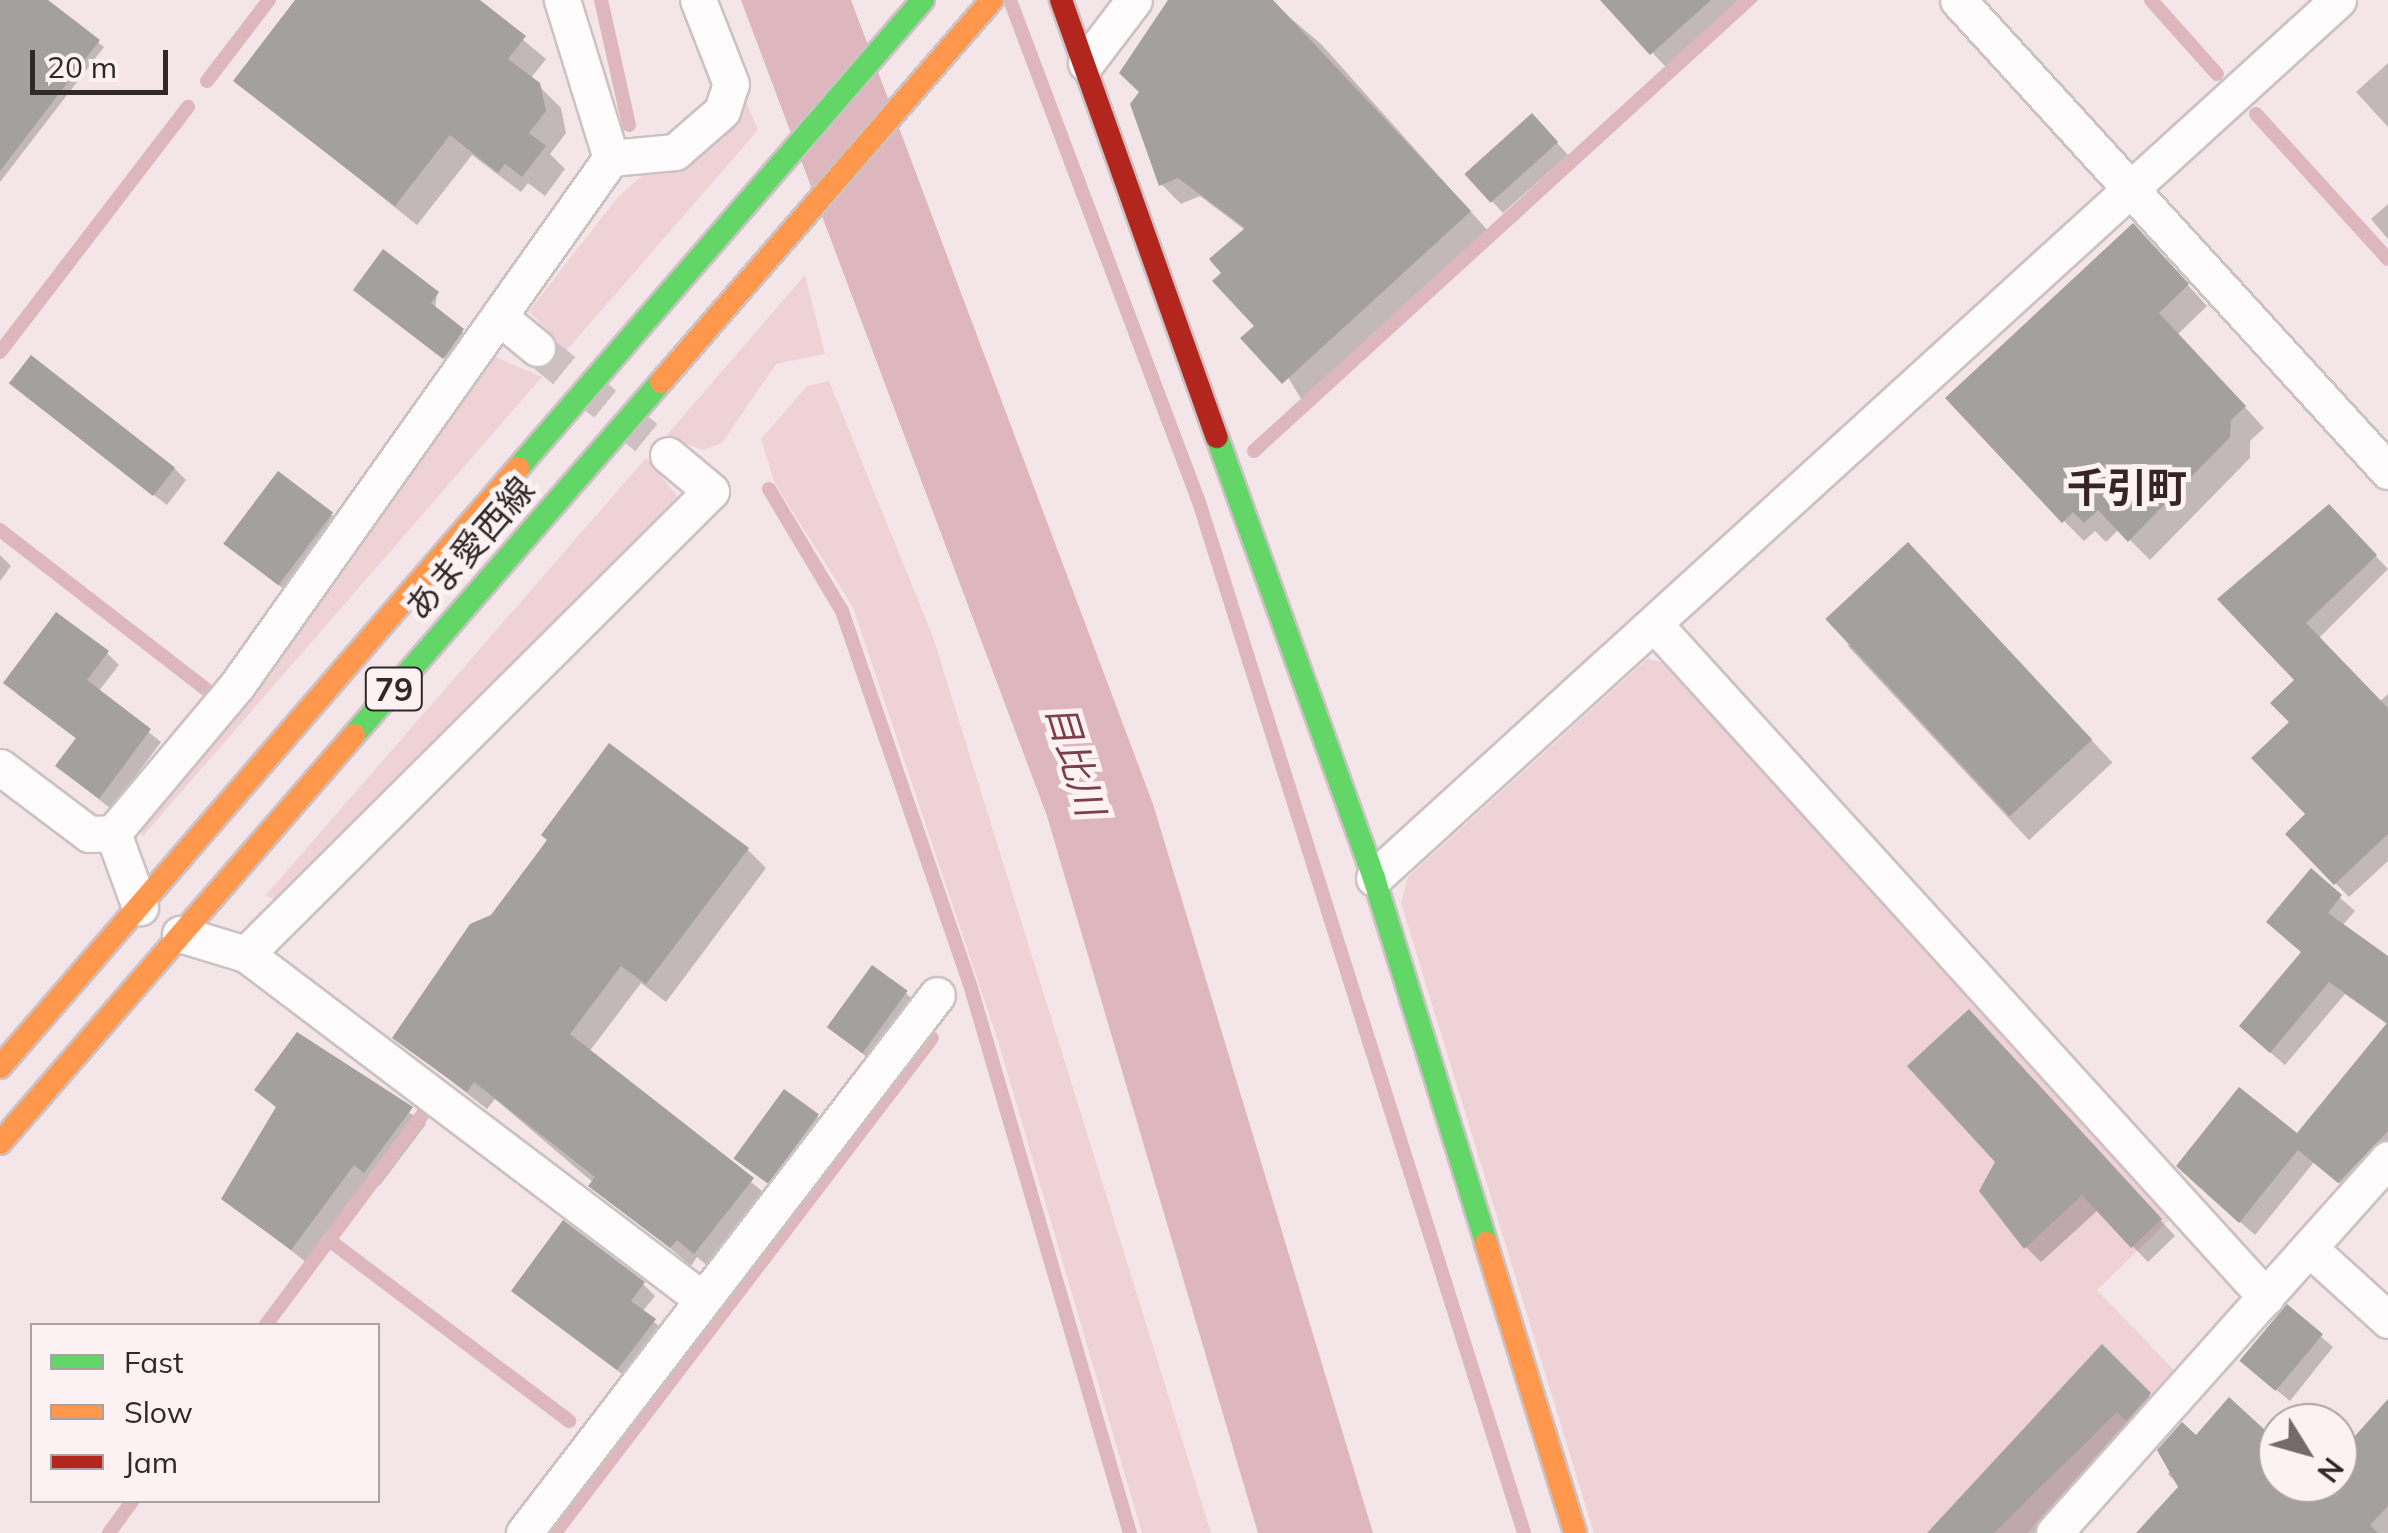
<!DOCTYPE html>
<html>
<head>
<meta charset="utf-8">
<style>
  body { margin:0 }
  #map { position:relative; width:2388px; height:1533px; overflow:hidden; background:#f4e6e8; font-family:Mulish,"Noto Sans JP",sans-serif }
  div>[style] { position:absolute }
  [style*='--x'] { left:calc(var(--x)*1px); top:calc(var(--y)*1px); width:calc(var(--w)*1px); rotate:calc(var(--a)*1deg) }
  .green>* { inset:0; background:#eed2d6 }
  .water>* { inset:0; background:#ddb7bd }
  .shadow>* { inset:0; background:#0003; transform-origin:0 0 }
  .stream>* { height:14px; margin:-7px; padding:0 7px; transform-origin:7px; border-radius:7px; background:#ddb7bd }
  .building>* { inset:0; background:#a3a09e; transform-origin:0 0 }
  .street-tunnel>* { height:35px; margin-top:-17.5px; transform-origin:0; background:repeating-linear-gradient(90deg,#cdc0c2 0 35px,transparent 0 53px) }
  .roads { filter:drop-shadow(2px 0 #ccc1c3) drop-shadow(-2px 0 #ccc1c3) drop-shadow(0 2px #ccc1c3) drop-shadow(0 -2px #ccc1c3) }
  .street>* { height:35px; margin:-17.5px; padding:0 17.5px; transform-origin:17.5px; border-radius:17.5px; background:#fdfbfc }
  .fast>* { height:22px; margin:-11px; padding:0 11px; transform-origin:11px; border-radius:11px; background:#63d668 }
  .slow>* { height:22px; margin:-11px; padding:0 11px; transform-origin:11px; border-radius:11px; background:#ff974d }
  .jam>* { height:22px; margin:-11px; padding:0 11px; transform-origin:11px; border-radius:11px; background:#b3261e }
  span { translate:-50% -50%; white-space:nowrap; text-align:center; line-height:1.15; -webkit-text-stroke:10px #fcf1f3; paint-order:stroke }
  .shield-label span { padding:2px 8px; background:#fcf1f3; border:2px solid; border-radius:8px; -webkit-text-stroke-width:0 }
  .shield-label { font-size:32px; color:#312829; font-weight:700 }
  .street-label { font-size:35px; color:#312829 }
  .water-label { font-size:38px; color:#7d3e4b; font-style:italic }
  .quarter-label { font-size:40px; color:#372427; font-weight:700 }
  .legend { position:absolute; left:30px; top:1323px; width:350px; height:180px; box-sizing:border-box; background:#fcf1f3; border:2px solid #aba1a2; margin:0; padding:12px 18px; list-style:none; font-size:30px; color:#312829 }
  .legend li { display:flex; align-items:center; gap:20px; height:50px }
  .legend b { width:50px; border:2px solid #aba1a2 }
  .north { position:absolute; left:2258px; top:1403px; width:100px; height:100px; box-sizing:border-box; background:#fcf1f3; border:2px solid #aba1a2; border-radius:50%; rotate:127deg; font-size:28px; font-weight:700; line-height:40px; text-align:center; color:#312829 }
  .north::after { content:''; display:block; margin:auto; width:35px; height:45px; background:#756a6c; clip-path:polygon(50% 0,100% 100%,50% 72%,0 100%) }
  .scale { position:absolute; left:30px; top:50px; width:138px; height:45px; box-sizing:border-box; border:5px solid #312829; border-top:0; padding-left:12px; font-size:30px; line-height:35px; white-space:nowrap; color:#312829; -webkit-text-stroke:8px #fcf1f3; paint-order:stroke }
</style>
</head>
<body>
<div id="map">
  <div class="green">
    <div style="clip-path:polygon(740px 88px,758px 130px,566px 351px,529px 311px,617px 198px)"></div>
    <div style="clip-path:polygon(805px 275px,825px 354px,776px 364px,722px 443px,703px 450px,666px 436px)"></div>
    <div style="clip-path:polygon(493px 356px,542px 377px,142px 837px,140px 824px)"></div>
    <div style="clip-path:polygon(829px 381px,933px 637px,1211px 1533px,1142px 1533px,999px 1044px,853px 607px,775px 484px,761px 439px,807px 386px)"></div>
    <div style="clip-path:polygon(646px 458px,678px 497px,274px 899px,265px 896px)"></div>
    <div style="clip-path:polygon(1647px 659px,1665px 663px,2173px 1216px,2097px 1290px,2174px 1370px,2027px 1533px,1594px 1533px,1401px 903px,1408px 877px)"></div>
  </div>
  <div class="water">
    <div style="clip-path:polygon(741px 0,851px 0,1153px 804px,1373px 1533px,1258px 1533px,1047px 816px)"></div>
  </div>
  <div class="shadow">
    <div style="clip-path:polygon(0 0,44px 0,104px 47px,0 182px)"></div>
    <div style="clip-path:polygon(298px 0,475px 0,546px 59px,531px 78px,561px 108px,566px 133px,550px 154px,565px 169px,545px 196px,528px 183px,521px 192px,472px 155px,417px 225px,236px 81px)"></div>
    <div style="clip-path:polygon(1174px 0,1269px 0,1321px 44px,1489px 232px,1303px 402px,1257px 326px,1245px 230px,1200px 196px,1181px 204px,1161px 184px,1142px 92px)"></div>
    <div style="clip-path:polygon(1604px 0,1758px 0,1674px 76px)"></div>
    <div style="clip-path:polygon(2388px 63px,2388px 127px,2356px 92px)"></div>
    <div style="clip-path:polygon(1543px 127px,1568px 155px,1503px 213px,1468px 175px)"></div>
    <div style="clip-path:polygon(2388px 204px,2388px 239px,2371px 219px)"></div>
    <div style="clip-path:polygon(2153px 247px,2207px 306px,2178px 334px,2264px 428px,2250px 441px,2250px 458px,2150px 560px,2119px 529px,2106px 542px,2095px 531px,2084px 541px,2064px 521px)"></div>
    <div style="clip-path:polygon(361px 294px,437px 294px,435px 309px,467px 336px,449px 362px)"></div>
    <div style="clip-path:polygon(24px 395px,174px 468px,186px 480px,167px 505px)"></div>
    <div style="clip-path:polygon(2329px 507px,2388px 569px,2318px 639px,2379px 702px,2388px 694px,2388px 861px,2349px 897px,2288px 834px,2309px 814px,2292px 722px,2297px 681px,2220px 599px)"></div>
    <div style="clip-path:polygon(332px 515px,343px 526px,293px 596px,238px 554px)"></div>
    <div style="clip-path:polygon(0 555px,11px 566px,0 581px)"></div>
    <div style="left:1931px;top:568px;width:266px;height:114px;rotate:47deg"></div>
    <div style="clip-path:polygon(107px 653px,119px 665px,98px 692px,161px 742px,111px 809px,58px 766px,78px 740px,17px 694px)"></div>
    <div style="clip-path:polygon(747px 849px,766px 868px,666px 1002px,641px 983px,589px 1052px,772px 1199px,714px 1271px,697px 1257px,691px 1266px,495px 1099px,487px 1109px,396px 1038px)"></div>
    <div style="clip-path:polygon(2311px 872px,2355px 911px,2342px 926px,2388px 959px,2388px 1153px,2354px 1195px,2314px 1162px,2255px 1235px,2193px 1180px,2298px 1137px,2388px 1025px,2345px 994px,2285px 1065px,2256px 1040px,2303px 953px)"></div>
    <div style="clip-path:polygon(906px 993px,917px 1004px,874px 1063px,830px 1027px)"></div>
    <div style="clip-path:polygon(1984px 1028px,2175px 1236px,2148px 1262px,2098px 1210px,2041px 1262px,2026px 1247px,1998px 1162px)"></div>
    <div style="clip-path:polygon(298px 1036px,426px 1124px,380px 1185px,370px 1178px,307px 1263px,225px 1198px,278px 1109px,257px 1089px)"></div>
    <div style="clip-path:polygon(817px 1116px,828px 1128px,779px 1192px,735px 1158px)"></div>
    <div style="clip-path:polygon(643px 1284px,655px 1296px,642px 1312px,666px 1332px,630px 1380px,526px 1302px)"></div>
    <div style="clip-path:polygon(2288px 1308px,2333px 1347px,2290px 1401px,2256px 1373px)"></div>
    <div style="clip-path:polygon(2102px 1348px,2170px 1416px,2034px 1533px,1930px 1533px)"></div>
    <div style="clip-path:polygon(2388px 1403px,2388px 1533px,2147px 1533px,2181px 1487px,2168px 1474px,2196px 1438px,2278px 1445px,2278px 1483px,2338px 1483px,2338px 1443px,2346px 1450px)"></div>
  </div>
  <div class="stream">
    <div style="--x:601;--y:0;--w:128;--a:77.4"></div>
    <div style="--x:1010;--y:0;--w:536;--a:69.37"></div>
    <div style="--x:1199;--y:502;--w:1081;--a:72.5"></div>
    <div style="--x:2151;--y:0;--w:99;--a:48.3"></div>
    <div style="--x:207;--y:81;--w:102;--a:-52.6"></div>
    <div style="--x:2256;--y:114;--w:196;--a:47.7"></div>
    <div style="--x:0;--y:352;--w:309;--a:-52.5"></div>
    <div style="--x:1254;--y:451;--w:669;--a:-42.39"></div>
    <div style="--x:769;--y:489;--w:142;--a:59.1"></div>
    <div style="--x:842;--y:611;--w:398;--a:71.1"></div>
    <div style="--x:971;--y:988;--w:568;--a:73.74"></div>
    <div style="--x:0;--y:530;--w:262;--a:37.7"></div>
    <div style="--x:329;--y:1240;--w:301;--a:37"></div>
    <div style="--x:265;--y:1326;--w:266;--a:-53.3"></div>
    <div style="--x:109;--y:1533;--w:41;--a:-54"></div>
    <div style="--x:555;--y:1533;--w:622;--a:-52.71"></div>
  </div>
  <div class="building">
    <div style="clip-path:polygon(0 0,48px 0,100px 40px,0 171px)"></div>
    <div style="clip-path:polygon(295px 0,480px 0,526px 36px,508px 59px,540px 83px,546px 111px,529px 133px,546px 146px,522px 177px,505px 164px,498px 173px,450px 135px,395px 206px,233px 81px)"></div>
    <div style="clip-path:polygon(1168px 0,1273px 0,1471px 211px,1282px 384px,1240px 338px,1254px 326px,1212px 281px,1221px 273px,1209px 259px,1245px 228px,1178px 178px,1159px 186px,1130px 104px,1139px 92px,1119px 73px)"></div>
    <div style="clip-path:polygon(1600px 0,1711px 0,1650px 55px)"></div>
    <div style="left:1532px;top:113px;width:39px;height:91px;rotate:48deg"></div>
    <div style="clip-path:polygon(2133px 223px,2189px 284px,2159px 313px,2246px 406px,2231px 420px,2230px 437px,2128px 542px,2098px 510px,2084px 523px,2073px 512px,2062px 523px,1945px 398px)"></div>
    <div style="clip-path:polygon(383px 249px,439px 292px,431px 303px,464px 329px,443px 359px,353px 290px)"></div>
    <div style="left:31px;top:355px;width:183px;height:36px;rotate:38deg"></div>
    <div style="left:278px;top:471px;width:69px;height:91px;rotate:37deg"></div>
    <div style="clip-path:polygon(2329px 504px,2377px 555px,2306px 623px,2388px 708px,2388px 834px,2334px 885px,2285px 834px,2305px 814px,2251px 758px,2289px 722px,2270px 703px,2294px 680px,2217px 599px)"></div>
    <div style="left:1908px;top:542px;width:270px;height:113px;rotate:47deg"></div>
    <div style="clip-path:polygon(56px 612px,109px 651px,87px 680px,151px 729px,99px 799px,55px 766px,76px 738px,3px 683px)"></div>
    <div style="clip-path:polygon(609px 743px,749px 848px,646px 984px,621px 966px,570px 1034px,754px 1178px,694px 1254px,677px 1240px,670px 1248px,588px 1186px,595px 1177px,474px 1082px,467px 1092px,392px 1038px,470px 924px,491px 915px,547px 840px,541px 835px)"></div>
    <div style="clip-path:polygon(2311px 868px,2342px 895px,2328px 913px,2388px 956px,2388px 1131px,2338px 1183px,2298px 1150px,2239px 1223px,2176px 1166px,2239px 1087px,2297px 1133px,2387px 1023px,2329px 982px,2270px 1053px,2239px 1026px,2301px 952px,2266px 922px)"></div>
    <div style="left:872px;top:965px;width:44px;height:77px;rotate:36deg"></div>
    <div style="clip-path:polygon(1969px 1009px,2162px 1219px,2131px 1248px,2082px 1195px,2024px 1249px,1979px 1191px,1995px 1162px,1907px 1066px)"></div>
    <div style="clip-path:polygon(297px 1032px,413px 1107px,364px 1173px,354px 1165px,291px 1250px,221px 1199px,276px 1107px,254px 1090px)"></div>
    <div style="left:784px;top:1089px;width:43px;height:86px;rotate:36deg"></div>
    <div style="clip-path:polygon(563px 1220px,645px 1282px,631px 1301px,656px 1319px,617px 1370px,511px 1291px)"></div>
    <div style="left:2287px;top:1304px;width:47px;height:74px;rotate:40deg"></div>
    <div style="clip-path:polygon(2102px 1344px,2151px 1393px,2126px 1421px,2117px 1412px,1994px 1533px,1927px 1533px)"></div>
    <div style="clip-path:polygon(2229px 1397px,2278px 1442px,2278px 1483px,2323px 1483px,2338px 1496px,2338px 1455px,2388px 1399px,2388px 1506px,2370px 1525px,2378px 1533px,2136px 1533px,2178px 1487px,2157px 1450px,2182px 1422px,2196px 1435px)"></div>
  </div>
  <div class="street-tunnel">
    <div style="--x:537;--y:348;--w:169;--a:39.2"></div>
  </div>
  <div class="roads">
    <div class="street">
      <div style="--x:562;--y:0;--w:165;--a:72.8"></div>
      <div style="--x:1958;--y:0;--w:638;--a:47.61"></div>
      <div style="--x:1086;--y:63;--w:79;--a:-52.7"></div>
      <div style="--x:503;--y:320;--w:44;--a:39.5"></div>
      <div style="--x:1656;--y:626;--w:907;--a:47.73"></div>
      <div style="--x:0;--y:767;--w:111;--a:37"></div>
      <div style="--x:89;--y:834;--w:24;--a:-2"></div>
      <div style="--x:113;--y:833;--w:194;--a:-50"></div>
      <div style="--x:238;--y:684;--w:645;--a:-54.66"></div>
      <div style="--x:611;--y:158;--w:64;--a:-5.4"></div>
      <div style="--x:675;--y:152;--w:62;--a:-41.1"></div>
      <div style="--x:722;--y:111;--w:28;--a:-72"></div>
      <div style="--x:731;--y:84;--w:90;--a:-111.4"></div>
      <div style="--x:113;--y:833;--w:79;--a:70"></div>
      <div style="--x:1374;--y:878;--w:1304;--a:-42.33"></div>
      <div style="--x:180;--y:934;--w:69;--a:16.9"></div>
      <div style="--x:246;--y:954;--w:656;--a:-44.88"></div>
      <div style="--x:711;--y:491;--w:56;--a:-140.1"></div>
      <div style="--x:246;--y:954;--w:572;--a:37.11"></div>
      <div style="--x:2309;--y:1248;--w:107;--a:42.3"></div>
      <div style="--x:524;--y:1533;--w:678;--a:-52.49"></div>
      <div style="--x:2054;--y:1533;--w:501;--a:-48.23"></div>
    </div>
    <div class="fast">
      <div style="--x:1217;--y:437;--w:468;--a:70.4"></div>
      <div style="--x:1374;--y:878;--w:382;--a:72.9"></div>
      <div style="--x:518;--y:468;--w:619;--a:-49.13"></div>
      <div style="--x:354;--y:735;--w:468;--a:-49"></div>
    </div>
    <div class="slow">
      <div style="--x:661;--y:382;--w:505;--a:-49.09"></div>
      <div style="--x:0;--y:1067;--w:792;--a:-49.15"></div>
      <div style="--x:0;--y:1143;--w:540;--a:-49.05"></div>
      <div style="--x:1486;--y:1243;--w:303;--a:72.9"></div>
    </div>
    <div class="jam">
      <div style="--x:1061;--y:0;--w:464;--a:70.4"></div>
    </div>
  </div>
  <div class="shield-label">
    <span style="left:394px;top:689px">79</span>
  </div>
  <div class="street-label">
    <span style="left:469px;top:548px;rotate:-49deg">あま愛西線</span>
  </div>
  <div class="water-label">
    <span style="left:1075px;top:760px;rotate:73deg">目比川</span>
  </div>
  <div class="quarter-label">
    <span style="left:2127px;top:487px">千引町</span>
  </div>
  <ul class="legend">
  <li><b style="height:12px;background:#63d668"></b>Fast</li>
  <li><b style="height:12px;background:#ff974d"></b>Slow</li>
  <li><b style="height:12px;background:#b3261e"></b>Jam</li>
  </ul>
  <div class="north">N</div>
  <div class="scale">20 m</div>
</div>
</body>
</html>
